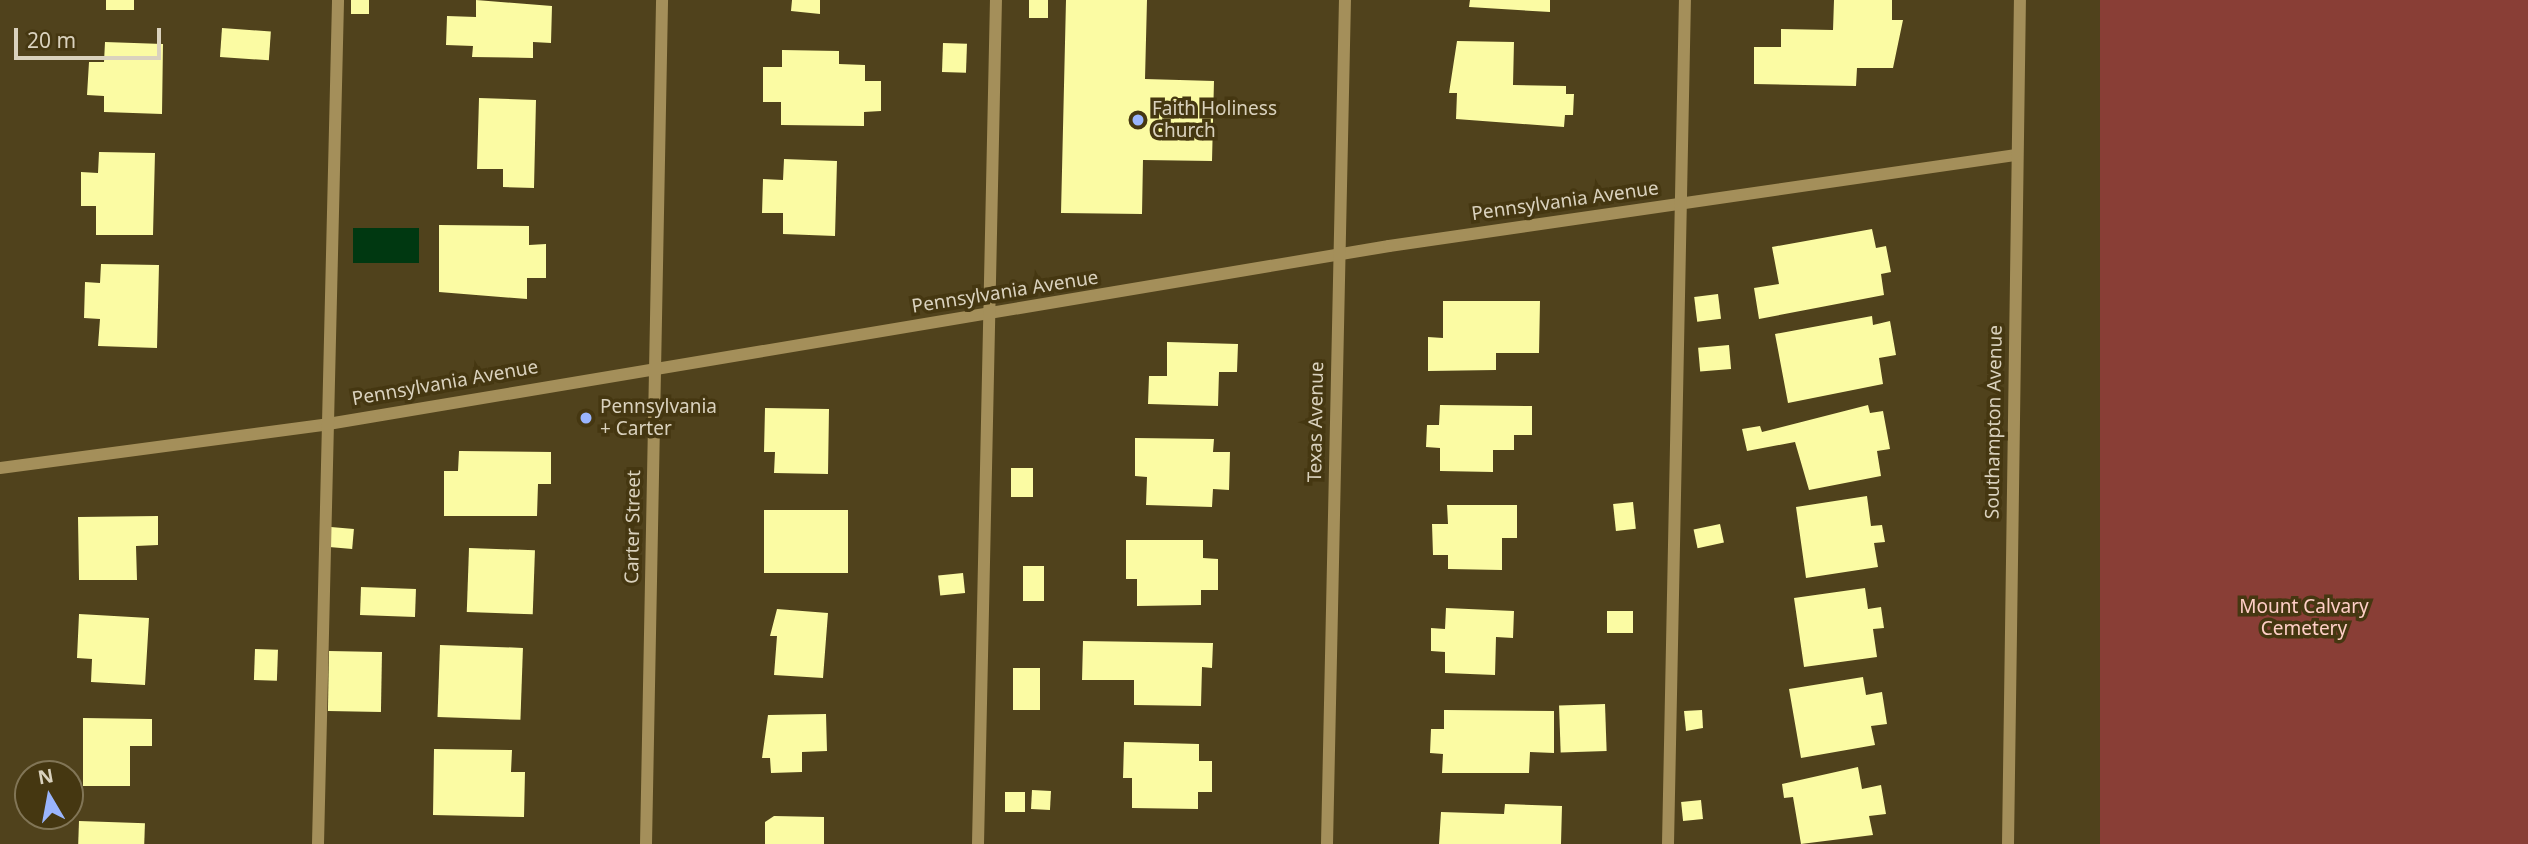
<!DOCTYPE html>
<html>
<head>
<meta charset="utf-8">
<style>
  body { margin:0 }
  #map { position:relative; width:2528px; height:844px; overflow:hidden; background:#50421c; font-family:"Noto Sans",sans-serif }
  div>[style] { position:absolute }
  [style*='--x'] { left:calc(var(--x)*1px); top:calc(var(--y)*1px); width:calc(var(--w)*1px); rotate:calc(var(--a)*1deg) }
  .green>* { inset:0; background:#893e36; transform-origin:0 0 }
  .water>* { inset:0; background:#003811; transform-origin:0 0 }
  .building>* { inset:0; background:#fbfba3; transform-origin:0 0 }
  .minor>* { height:12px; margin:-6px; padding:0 6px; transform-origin:6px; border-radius:6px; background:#a48f5a }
  .dots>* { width:19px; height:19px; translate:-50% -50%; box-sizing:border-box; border:4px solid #453711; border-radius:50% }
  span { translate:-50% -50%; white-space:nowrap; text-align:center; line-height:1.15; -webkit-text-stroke:7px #453711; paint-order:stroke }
  .poi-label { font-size:19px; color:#dad2be }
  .left { translate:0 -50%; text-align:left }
  .street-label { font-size:19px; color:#dad2be }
  .park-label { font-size:19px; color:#ffcfc7 }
  .north { position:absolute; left:14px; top:760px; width:70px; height:70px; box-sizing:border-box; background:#453711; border:2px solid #817556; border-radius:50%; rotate:350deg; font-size:19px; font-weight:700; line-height:28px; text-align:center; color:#dad2be }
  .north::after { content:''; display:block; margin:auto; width:24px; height:32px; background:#9ab5fd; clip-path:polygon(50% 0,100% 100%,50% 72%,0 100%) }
  .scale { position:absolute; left:14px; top:28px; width:147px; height:32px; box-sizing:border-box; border:4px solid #dad2be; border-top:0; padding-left:9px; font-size:21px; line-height:24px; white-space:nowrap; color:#dad2be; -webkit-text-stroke:5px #453711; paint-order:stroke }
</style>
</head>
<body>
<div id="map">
  <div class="green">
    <div style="left:2100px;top:0;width:428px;height:844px"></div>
  </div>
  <div class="water">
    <div style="left:419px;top:228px;width:35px;height:66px;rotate:90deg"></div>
  </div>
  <div class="building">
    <div style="left:106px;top:0;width:28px;height:10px"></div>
    <div style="left:351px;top:0;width:18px;height:14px"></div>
    <div style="clip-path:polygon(476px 0,552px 6px,551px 43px,533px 42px,533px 58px,472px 57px,473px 46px,446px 45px,447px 16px,476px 17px)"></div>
    <div style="clip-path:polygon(792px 0,820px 0,820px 14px,791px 11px)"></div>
    <div style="left:1029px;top:0;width:19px;height:18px"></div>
    <div style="clip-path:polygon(1066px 0,1147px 0,1145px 79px,1214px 81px,1212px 161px,1143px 160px,1142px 214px,1061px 213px)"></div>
    <div style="clip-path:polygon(1470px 0,1550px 0,1550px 12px,1469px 7px)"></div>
    <div style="clip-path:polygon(1834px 0,1892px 0,1892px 20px,1903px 20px,1893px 68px,1857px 68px,1856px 86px,1754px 84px,1754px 47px,1781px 47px,1781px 29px,1833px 30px)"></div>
    <div style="left:222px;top:28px;width:49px;height:29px;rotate:4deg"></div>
    <div style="clip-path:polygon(1457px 41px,1514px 42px,1513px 85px,1566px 86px,1566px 94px,1574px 94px,1573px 115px,1565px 115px,1564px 127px,1456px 119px,1457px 93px,1449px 93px)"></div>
    <div style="clip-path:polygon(105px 42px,163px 44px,162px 114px,104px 112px,104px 96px,87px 95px,89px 62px,104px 62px)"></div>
    <div style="left:943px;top:43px;width:24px;height:29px;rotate:2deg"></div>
    <div style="clip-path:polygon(782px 50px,839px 51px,839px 64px,865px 65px,865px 81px,881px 81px,881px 111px,864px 112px,864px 126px,781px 125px,781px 102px,763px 102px,763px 67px,782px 67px)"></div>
    <div style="clip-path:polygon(479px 98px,536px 100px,534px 188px,503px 187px,503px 169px,477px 169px)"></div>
    <div style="clip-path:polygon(99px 152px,155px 153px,153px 235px,96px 235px,96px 206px,81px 206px,81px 172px,98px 173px)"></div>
    <div style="clip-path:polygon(784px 159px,837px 161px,835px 236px,783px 234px,783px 213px,762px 213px,763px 179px,783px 180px)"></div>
    <div style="clip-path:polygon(439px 225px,529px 226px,529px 245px,546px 244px,546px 278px,527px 278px,527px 299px,439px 292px)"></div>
    <div style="clip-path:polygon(1872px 229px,1876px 248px,1886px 246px,1891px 272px,1881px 274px,1884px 295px,1759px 319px,1754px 288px,1779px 284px,1772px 247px)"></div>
    <div style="clip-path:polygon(101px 264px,159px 265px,157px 348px,98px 346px,100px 319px,84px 318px,85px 282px,100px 283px)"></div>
    <div style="left:1718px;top:294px;width:25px;height:24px;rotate:83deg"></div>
    <div style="clip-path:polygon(1443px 301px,1540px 301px,1539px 353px,1496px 353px,1496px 370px,1428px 371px,1428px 337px,1443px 338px)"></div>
    <div style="clip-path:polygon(1872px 316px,1873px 325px,1890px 321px,1896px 355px,1879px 358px,1883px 384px,1788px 403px,1775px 334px)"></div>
    <div style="clip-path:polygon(1167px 342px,1238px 344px,1237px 372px,1219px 372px,1218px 406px,1148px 404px,1149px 376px,1167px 376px)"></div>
    <div style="left:1729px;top:345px;width:24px;height:31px;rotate:85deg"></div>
    <div style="clip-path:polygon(1440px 405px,1532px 406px,1532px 435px,1514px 435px,1514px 450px,1493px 450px,1493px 472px,1440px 471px,1440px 448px,1426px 447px,1427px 425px,1439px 425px)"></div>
    <div style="clip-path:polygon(1868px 405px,1870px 413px,1883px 411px,1890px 449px,1877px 451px,1881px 476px,1809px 490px,1795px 442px,1747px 451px,1742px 429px,1760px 426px,1762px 432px)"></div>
    <div style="clip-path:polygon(765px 408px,829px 409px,828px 474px,774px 473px,775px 452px,764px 452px)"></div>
    <div style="clip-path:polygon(1135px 438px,1214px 439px,1213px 452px,1230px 452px,1229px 490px,1213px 489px,1212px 507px,1146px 505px,1147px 477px,1135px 476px)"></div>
    <div style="clip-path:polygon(459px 451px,551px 452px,551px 484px,538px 484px,537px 516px,444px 516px,444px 471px,458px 471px)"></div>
    <div style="left:1011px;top:468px;width:22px;height:29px"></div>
    <div style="clip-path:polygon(1867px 496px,1871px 526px,1882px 525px,1885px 542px,1874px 543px,1878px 567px,1806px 578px,1796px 507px)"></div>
    <div style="left:1633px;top:502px;width:27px;height:20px;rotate:84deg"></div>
    <div style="clip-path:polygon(1447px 505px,1517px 505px,1517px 538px,1502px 538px,1502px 570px,1448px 569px,1448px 555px,1433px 555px,1432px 524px,1448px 524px)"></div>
    <div style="left:848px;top:510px;width:63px;height:84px;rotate:90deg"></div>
    <div style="clip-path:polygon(158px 516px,158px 545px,136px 546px,137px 580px,79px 580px,78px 517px)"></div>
    <div style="left:1720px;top:524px;width:19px;height:27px;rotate:78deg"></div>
    <div style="left:331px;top:527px;width:23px;height:20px;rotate:5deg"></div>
    <div style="clip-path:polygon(1126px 540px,1203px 540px,1203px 558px,1218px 559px,1218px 590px,1201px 590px,1201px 605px,1137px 606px,1137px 579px,1126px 579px)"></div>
    <div style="left:469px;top:548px;width:66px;height:64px;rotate:2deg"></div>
    <div style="left:1044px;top:566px;width:35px;height:21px;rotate:90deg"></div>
    <div style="left:963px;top:573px;width:20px;height:25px;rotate:84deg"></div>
    <div style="left:361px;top:587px;width:55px;height:28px;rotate:2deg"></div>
    <div style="clip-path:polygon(1865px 588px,1868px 609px,1881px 607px,1884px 628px,1873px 629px,1877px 657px,1804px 667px,1794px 598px)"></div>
    <div style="clip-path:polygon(1446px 608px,1514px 611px,1513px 638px,1496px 637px,1495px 675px,1445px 673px,1445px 652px,1431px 651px,1431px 628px,1445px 629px)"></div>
    <div style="clip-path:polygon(777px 609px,828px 613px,823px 678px,774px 675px,777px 636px,770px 636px)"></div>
    <div style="left:1633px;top:611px;width:22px;height:26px;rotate:90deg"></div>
    <div style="clip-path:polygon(79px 614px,149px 618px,145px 685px,91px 682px,92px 659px,77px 658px)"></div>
    <div style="clip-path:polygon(1083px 641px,1213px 643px,1212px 668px,1202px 667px,1201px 706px,1134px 705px,1134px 680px,1082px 680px)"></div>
    <div style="left:440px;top:645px;width:83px;height:72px;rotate:2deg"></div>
    <div style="left:255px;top:649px;width:23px;height:31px;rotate:2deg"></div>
    <div style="left:329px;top:651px;width:53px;height:60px;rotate:1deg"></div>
    <div style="left:1013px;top:668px;width:27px;height:42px"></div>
    <div style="clip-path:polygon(1863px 677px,1866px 695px,1882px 692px,1887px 724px,1871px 726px,1875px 745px,1801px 758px,1789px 689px)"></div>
    <div style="left:1605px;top:704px;width:47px;height:46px;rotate:88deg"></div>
    <div style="clip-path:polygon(1444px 710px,1554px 711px,1554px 753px,1530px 752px,1529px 773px,1442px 773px,1443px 754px,1430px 753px,1431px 729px,1444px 729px)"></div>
    <div style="clip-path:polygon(1702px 710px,1703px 728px,1686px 731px,1684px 711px)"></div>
    <div style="clip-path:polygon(826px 714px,827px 751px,802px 752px,802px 772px,771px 773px,770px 758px,762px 758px,768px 715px)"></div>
    <div style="clip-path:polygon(83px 718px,152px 719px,152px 746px,130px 746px,130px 786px,83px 786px)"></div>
    <div style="clip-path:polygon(1124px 742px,1199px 744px,1199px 761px,1212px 761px,1212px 792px,1198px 792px,1198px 809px,1132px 808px,1132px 778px,1123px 778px)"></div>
    <div style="clip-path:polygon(434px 749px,512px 750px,511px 772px,525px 772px,524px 817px,433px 815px)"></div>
    <div style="clip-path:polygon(1858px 767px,1862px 789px,1881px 785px,1886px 814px,1869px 816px,1873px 835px,1801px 844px,1793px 797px,1784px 798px,1782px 784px)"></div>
    <div style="left:1032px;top:790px;width:19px;height:19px;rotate:3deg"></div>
    <div style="left:1005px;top:792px;width:20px;height:20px"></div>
    <div style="left:1701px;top:800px;width:19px;height:20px;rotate:84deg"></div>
    <div style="clip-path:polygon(1505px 804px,1562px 806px,1561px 844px,1439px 844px,1441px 812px,1504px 814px)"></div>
    <div style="clip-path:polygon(774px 816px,824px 817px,824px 844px,765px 844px,765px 822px)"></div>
    <div style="left:79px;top:821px;width:66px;height:23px;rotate:2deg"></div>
  </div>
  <div class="minor">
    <div style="--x:0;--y:468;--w:331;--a:-7.6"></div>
    <div style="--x:328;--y:424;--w:1076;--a:-9.52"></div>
    <div style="--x:1389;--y:246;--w:634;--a:-8.26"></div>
    <div style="--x:318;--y:844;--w:844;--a:-88.64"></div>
    <div style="--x:646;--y:844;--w:844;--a:-88.91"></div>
    <div style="--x:978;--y:844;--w:844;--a:-88.78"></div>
    <div style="--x:1327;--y:844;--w:844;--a:-88.78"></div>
    <div style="--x:1668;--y:844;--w:844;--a:-88.85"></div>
    <div style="--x:2008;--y:844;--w:844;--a:-89.19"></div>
  </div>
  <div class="dots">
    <div style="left:1138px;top:120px;background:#9ab5fd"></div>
    <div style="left:586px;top:418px;background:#9ab5fd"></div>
  </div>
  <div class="poi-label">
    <span class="left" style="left:1152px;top:120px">Faith Holiness<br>Church</span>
    <span class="left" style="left:600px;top:418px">Pennsylvania<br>+ Carter</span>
  </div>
  <div class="street-label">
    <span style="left:1565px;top:201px;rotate:-8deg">Pennsylvania Avenue</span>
    <span style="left:1005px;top:292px;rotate:-9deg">Pennsylvania Avenue</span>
    <span style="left:445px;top:383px;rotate:-10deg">Pennsylvania Avenue</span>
    <span style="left:1316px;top:422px;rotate:-89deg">Texas Avenue</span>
    <span style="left:1994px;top:422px;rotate:-89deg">Southampton Avenue</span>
    <span style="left:633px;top:527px;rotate:-89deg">Carter Street</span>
  </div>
  <div class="park-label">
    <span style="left:2304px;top:618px">Mount Calvary<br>Cemetery</span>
  </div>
  <div class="north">N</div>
  <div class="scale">20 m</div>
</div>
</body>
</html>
